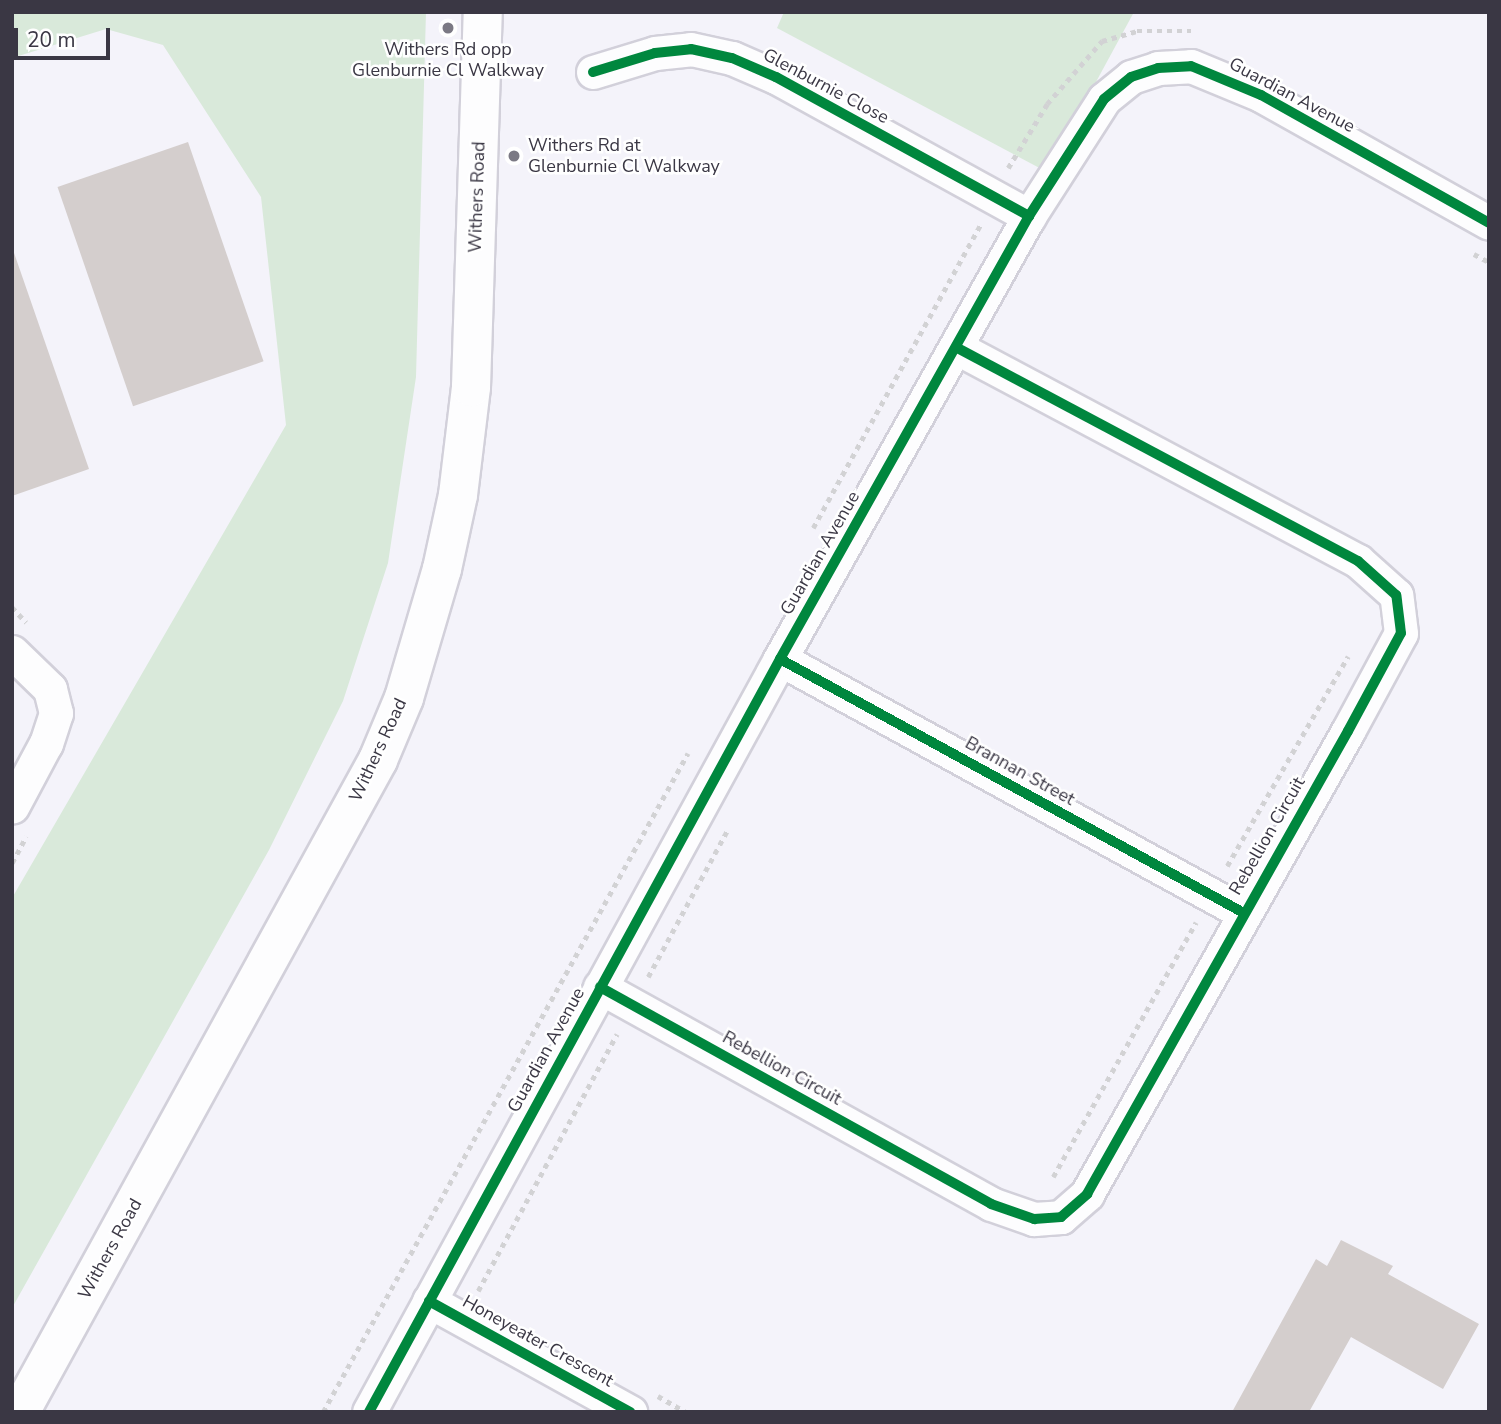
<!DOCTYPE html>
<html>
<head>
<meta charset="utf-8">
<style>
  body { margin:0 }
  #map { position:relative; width:1501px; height:1424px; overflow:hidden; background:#f4f3fa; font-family:"Nunito Sans",sans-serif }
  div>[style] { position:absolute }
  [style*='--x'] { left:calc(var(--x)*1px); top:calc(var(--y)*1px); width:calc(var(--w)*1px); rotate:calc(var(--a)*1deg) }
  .green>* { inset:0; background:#d9e9da }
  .building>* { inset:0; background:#d4cecd; transform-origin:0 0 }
  .path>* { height:4.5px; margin-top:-2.25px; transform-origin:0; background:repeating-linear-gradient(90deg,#d2d2d4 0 5px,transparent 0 10px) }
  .roads { filter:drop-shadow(2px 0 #d2d0da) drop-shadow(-2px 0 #d2d0da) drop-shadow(0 2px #d2d0da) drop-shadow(0 -2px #d2d0da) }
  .street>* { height:33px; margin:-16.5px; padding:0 16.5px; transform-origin:16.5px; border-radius:16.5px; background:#fdfdfe }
  .secondary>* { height:38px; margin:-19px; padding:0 19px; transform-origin:19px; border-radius:19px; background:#fdfdfe }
  .cycleway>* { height:10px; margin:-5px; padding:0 5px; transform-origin:5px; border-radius:5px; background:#00873e }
  .dots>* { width:19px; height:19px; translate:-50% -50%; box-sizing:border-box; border:4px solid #fff; border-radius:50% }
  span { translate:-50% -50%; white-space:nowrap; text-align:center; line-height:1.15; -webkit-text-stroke:5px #fff; paint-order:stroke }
  .poi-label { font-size:18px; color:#3a3744 }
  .left { translate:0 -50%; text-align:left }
  .street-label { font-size:18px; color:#3a3744 }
  .frame { position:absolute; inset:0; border:14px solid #3a3744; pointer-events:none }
  .scale { position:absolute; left:14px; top:28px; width:96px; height:32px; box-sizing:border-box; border:4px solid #3a3744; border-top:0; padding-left:9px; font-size:21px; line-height:24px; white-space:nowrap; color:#3a3744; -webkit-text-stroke:5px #fff; paint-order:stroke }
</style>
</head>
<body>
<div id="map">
  <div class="green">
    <div style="clip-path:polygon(12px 12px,426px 12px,416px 377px,388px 563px,343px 701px,269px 850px,12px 1308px,12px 898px,286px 425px,261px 197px,163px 45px,106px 29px,12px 58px)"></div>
    <div style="clip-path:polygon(784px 12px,1134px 12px,1047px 172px,777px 28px)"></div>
  </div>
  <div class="building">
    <div style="left:188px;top:142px;width:232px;height:138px;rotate:71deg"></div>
    <div style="clip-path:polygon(12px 247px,89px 469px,12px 496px)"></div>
    <div style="clip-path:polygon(1341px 1240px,1393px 1266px,1388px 1274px,1479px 1324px,1443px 1389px,1351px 1337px,1309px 1412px,1232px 1412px,1316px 1259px,1327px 1266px)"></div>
  </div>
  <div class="path">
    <div style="--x:1008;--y:168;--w:75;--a:-58.6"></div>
    <div style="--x:1047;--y:104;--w:84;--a:-48.9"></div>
    <div style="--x:1102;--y:41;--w:36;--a:-16"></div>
    <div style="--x:1137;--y:31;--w:54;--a:0"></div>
    <div style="--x:1474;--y:254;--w:17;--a:28"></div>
    <div style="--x:813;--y:528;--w:347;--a:-61.1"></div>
    <div style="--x:12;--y:607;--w:21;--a:47"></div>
    <div style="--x:12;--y:863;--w:30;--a:-62"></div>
    <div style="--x:1227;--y:866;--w:242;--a:-60"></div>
    <div style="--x:648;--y:977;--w:166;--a:-61.6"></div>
    <div style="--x:1053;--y:1177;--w:292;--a:-60.7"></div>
    <div style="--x:478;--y:1291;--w:292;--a:-61.6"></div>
    <div style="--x:658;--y:1396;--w:32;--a:30"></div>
    <div style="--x:323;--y:1412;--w:753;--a:-61.02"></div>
  </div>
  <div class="roads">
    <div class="street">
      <div style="--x:593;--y:72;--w:65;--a:-17"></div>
      <div style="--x:655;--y:53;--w:36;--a:-6"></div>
      <div style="--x:691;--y:49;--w:42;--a:12.4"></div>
      <div style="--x:732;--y:58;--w:48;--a:23.4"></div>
      <div style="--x:776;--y:77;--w:289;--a:28.8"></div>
      <div style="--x:12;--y:652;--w:53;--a:44.2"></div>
      <div style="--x:50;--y:689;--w:25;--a:76"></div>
      <div style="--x:56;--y:713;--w:32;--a:108"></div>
      <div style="--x:46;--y:743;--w:72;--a:118"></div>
      <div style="--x:780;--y:659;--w:529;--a:28.7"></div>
      <div style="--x:600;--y:987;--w:447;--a:29"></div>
      <div style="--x:991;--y:1204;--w:46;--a:19.2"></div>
      <div style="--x:1034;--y:1219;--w:27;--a:-4"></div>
      <div style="--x:1061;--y:1217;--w:35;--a:-41"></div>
      <div style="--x:1087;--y:1194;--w:531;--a:-60.59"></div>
      <div style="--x:1348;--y:731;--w:111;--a:-61.6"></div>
      <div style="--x:1401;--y:633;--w:38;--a:-97"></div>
      <div style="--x:1396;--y:595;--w:51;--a:-138.2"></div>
      <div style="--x:1358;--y:561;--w:454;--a:-152"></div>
      <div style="--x:429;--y:1301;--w:230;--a:28.9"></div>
      <div style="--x:369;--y:1412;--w:858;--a:-61.37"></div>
      <div style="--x:780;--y:659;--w:508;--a:-60.66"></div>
      <div style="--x:1029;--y:216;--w:139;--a:-57.3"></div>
      <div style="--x:1104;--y:99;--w:35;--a:-39"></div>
      <div style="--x:1131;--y:77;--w:28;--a:-18"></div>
      <div style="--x:1158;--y:68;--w:33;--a:-3"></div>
      <div style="--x:1191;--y:66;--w:76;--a:22.5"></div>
      <div style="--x:1261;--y:95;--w:261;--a:29.3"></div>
    </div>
    <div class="secondary">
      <div style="--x:20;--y:1412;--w:744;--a:-61.23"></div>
      <div style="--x:378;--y:760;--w:67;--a:-67.2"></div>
      <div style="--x:404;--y:698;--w:134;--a:-73.6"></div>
      <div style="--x:442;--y:569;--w:76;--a:-77.8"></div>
      <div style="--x:458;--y:495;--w:109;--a:-83.1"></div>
      <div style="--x:471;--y:387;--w:375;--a:-88.2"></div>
    </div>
  </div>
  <div class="cycleway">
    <div style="--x:593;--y:72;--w:65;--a:-17"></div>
    <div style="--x:655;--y:53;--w:36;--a:-6"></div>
    <div style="--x:691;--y:49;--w:42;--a:12.4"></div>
    <div style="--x:732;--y:58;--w:48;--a:23.4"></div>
    <div style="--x:776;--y:77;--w:289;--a:28.8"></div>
    <div style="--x:780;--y:659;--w:529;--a:28.7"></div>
    <div style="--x:600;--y:987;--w:447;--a:29"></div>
    <div style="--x:991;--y:1204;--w:46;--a:19.2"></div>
    <div style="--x:1034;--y:1219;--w:27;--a:-4"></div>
    <div style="--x:1061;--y:1217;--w:35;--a:-41"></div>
    <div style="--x:1087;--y:1194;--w:531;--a:-60.59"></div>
    <div style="--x:1348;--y:731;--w:111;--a:-61.6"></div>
    <div style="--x:1401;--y:633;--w:38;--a:-97"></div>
    <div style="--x:1396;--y:595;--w:51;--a:-138.2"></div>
    <div style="--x:1358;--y:561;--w:454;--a:-152"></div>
    <div style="--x:429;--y:1301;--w:230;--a:28.9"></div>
    <div style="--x:369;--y:1412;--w:858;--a:-61.37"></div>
    <div style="--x:780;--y:659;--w:508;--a:-60.66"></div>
    <div style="--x:1029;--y:216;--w:139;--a:-57.3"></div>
    <div style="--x:1104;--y:99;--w:35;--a:-39"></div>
    <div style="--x:1131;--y:77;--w:28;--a:-18"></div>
    <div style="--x:1158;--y:68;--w:33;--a:-3"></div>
    <div style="--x:1191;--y:66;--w:76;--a:22.5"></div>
    <div style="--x:1261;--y:95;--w:261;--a:29.3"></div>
  </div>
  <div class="dots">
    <div style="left:448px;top:28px;background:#7b7984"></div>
    <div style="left:514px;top:156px;background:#7b7984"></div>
  </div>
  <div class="poi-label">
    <span style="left:448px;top:60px">Withers Rd opp<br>Glenburnie Cl Walkway</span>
    <span class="left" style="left:528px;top:156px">Withers Rd at<br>Glenburnie Cl Walkway</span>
  </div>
  <div class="street-label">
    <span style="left:826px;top:86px;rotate:28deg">Glenburnie Close</span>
    <span style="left:1292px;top:95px;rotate:28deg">Guardian Avenue</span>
    <span style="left:477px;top:197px;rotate:-88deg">Withers Road</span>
    <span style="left:820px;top:553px;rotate:-60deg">Guardian Avenue</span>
    <span style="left:378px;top:750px;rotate:-65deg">Withers Road</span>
    <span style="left:1020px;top:771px;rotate:29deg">Brannan Street</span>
    <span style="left:1267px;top:836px;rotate:-60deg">Rebellion Circuit</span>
    <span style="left:546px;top:1050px;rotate:-61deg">Guardian Avenue</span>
    <span style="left:782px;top:1068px;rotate:29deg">Rebellion Circuit</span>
    <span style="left:110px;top:1249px;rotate:-61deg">Withers Road</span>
    <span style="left:538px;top:1341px;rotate:29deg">Honeyeater Crescent</span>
  </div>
  <div class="frame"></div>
  <div class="scale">20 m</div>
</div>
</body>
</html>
